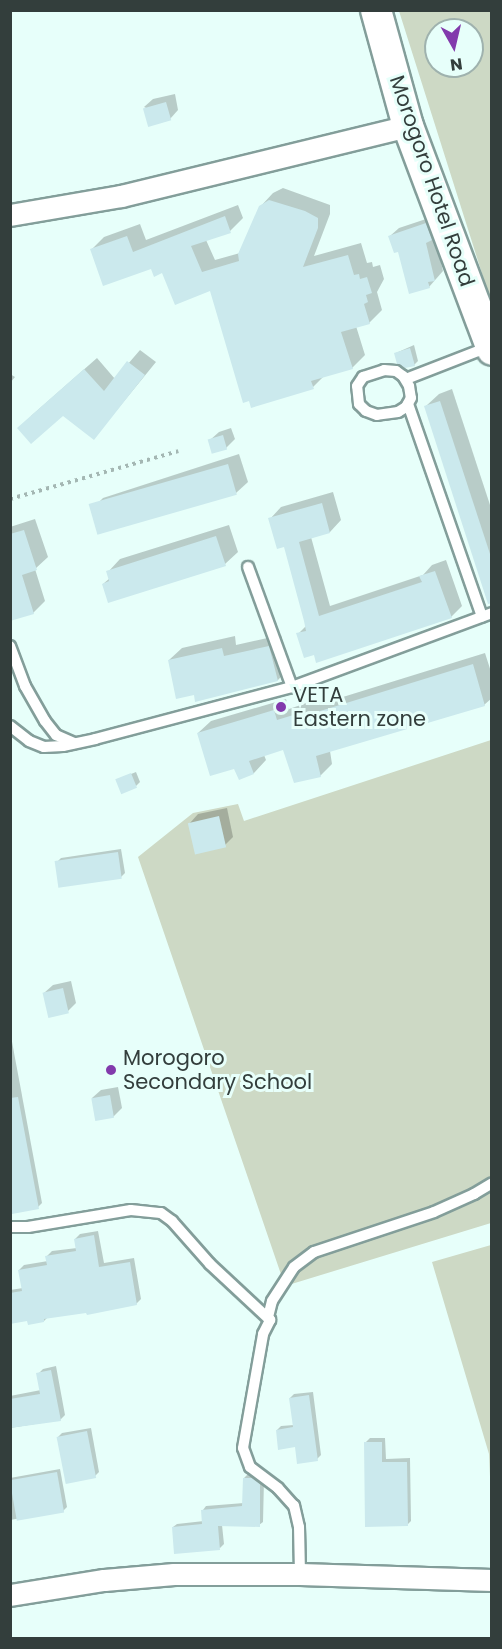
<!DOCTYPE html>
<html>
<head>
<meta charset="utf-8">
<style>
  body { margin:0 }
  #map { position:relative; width:502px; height:1649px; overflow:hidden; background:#e7fffa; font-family:Poppins,sans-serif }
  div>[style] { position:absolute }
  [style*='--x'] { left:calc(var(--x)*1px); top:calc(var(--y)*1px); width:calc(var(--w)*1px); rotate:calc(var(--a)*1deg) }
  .green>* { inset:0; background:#cdd9c5 }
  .shadow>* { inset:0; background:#0003 }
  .building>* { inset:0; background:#cbe9ed; transform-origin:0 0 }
  .path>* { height:4px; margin-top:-2px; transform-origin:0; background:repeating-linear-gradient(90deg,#a4b7b3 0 3px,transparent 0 7.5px) }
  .roads { filter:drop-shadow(2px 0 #839e9a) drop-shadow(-2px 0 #839e9a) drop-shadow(0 2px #839e9a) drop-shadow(0 -2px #839e9a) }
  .lane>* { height:10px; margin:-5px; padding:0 5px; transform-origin:5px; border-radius:5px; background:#fff }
  .street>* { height:21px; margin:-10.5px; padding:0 10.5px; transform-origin:10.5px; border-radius:10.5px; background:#fff }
  .secondary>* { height:30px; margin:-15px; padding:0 15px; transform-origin:15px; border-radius:15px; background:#fff }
  .dots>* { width:16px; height:16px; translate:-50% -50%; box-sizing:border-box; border:3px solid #e7fffa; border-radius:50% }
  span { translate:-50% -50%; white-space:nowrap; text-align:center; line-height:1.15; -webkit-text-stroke:6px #e7fffa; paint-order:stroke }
  .street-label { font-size:21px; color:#333e3c }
  .poi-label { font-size:21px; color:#333e3c }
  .left { translate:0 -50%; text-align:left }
  .frame { position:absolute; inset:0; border:12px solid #333e3c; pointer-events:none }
  .north { position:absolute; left:424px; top:18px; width:60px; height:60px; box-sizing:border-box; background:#e7fffa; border:2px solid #9fb2ae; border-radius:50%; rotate:172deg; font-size:16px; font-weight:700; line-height:24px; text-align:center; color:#333e3c }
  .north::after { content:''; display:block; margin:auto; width:21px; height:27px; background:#823aac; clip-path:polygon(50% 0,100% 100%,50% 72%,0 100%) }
</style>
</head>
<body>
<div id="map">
  <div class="green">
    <div style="clip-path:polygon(evenodd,399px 11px,491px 11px,491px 302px,399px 11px,436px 30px,472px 30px,472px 66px,436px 66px,436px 30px)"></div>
    <div style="clip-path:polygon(491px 740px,491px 1223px,285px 1286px,138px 857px,193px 813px,238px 804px,244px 821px)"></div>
    <div style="clip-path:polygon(491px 1245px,492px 1245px,491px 1500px,489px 1454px,432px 1262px)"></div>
  </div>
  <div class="shadow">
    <div style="clip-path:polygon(175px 94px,178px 110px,170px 119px,144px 107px,153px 99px)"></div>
    <div style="clip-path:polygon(283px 188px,330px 205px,330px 214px,314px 256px,361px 243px,367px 263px,372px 262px,373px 267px,380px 265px,384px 279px,377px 292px,382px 310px,369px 323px,356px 326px,365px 355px,352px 368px,324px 376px,313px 387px,211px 289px,152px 267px,91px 250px,104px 237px,140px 224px,146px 240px,238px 205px,243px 218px,230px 231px,206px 240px,215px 260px,240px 253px,260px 207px,273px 193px)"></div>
    <div style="clip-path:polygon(435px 216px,435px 236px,443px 271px,429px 287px,390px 236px,399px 228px)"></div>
    <div style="clip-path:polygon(414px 345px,418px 361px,414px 365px,396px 353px)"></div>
    <div style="clip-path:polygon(140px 350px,156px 362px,94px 438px,63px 414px,31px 416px,97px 358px,115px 379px)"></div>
    <div style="clip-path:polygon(10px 374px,15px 377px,10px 383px)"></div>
    <div style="clip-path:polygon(452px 389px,492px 511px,492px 590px,426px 406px,439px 394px)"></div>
    <div style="clip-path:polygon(231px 428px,235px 439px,226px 448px,210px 440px,219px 432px)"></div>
    <div style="clip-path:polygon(239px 454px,248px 482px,236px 493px,91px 510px,103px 498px)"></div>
    <div style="clip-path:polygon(333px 492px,341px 520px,330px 532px,311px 537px,330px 606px,423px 575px,432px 565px,446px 560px,462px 606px,451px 617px,315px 653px,298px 634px,306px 626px,285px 545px,270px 519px,281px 507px)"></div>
    <div style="clip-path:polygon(35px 519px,48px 557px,35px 569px,45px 601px,33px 613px,10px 619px,10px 527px)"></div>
    <div style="clip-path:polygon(229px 525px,238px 552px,225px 564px,103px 584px,110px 578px,108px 572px,120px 559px)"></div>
    <div style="clip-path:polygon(281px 635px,290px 667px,278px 680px,195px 694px,169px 660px,182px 648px,235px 636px,236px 645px)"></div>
    <div style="clip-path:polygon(485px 653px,492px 675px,492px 698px,484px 705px,330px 751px,332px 764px,320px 776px,284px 749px,264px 755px,266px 760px,254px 773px,240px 778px,235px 767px,198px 733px,211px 721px,286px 699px,289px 709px,315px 700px,317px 705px)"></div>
    <div style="clip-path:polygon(136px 772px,140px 782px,136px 786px,116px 780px)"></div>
    <div style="clip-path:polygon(227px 808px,233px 837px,225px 845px,190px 823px,198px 814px)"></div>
    <div style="clip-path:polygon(121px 849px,125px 873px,121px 877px,57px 862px,61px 858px)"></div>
    <div style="clip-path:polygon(71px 981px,76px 1003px,68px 1011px,44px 993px,53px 985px)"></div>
    <div style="clip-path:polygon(10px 1031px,42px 1203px,38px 1207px,13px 1212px,10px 1197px)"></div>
    <div style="clip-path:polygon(118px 1087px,122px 1108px,113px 1117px,92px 1098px,101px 1090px)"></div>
    <div style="clip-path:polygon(98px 1231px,104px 1263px,134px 1258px,141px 1299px,136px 1304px,48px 1317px,44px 1321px,28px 1319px,10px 1322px,10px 1290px,23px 1288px,19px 1270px,24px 1265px,48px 1261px,47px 1256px,52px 1251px,77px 1248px,75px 1239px,80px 1234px)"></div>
    <div style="clip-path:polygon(56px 1366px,65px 1415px,60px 1420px,10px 1428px,10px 1396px,41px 1390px,38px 1374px,43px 1369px)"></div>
    <div style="clip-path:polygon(313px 1392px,321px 1455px,317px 1459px,277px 1430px,281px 1426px,294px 1425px,290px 1398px,294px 1394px)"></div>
    <div style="clip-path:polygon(91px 1428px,99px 1472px,95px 1476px,58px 1437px,62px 1433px)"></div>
    <div style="clip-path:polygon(370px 1438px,385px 1438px,386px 1459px,410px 1458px,411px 1521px,407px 1525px,366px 1442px)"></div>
    <div style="clip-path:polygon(60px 1469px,67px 1507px,63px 1511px,10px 1520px,10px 1478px)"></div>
    <div style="clip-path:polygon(248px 1474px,256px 1475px,264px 1480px,263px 1522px,259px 1525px,222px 1525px,224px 1544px,220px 1548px,173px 1527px,177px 1524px,204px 1521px,203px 1510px,206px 1506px,244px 1503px,244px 1478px)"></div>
  </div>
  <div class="building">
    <div style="left:166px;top:102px;width:19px;height:24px;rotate:74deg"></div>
    <div style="clip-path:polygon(269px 200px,305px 211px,318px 218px,318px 228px,303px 267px,348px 255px,354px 275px,359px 274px,360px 279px,367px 277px,372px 293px,366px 295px,368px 302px,364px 304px,370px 324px,341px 332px,353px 369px,311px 381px,314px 389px,251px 408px,249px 401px,243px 403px,210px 291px,175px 305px,162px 273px,154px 277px,151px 269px,103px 286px,90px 249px,127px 236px,133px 252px,225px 216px,231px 233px,191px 246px,202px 272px,239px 261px,238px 254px,259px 206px)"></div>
    <div style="clip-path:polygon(426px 223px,432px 240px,426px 243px,435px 281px,428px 282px,430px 288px,409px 294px,398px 252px,394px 253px,388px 236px)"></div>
    <div style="clip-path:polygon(410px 348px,415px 366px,405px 368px,397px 364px,394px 353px)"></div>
    <div style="clip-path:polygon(127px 361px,145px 375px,94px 440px,63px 416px,31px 444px,17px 428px,84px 369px,104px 391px)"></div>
    <div style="clip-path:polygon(440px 401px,492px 560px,492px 603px,488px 604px,424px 406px)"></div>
    <div style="left:223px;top:435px;width:15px;height:16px;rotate:74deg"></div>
    <div style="left:228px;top:464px;width:32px;height:145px;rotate:74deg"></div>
    <div style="clip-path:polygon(322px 503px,330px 533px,299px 542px,319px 616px,422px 582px,419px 576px,435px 571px,452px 618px,316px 663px,314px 655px,304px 658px,296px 633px,306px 631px,304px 621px,284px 547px,277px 549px,268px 518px)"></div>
    <div style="clip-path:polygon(24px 530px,37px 570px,22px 575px,34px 614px,10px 621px,10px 534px)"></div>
    <div style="clip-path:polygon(216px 536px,226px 566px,108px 603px,102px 584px,109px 581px,106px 571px)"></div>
    <div style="clip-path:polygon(269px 646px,278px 681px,195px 702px,194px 695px,176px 699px,168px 660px,222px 648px,224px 656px)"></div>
    <div style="clip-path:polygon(473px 664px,485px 706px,316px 756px,321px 777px,294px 783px,283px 750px,249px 761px,254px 774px,239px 780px,234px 769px,210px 776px,197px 733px,274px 710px,277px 720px,303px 712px,304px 716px)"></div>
    <div style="left:131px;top:773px;width:16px;height:17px;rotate:68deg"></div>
    <div style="left:219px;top:816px;width:32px;height:32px;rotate:77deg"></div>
    <div style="left:118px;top:852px;width:27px;height:64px;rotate:82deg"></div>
    <div style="left:63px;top:988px;width:26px;height:21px;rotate:77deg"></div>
    <div style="left:110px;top:1095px;width:23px;height:19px;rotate:80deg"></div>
    <div style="clip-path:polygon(18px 1097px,39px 1209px,12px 1214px,10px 1098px)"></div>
    <div style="clip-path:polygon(94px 1235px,99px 1267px,130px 1262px,137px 1305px,87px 1315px,86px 1313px,44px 1319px,44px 1322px,28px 1325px,27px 1321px,10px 1324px,10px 1293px,22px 1291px,18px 1270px,47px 1265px,45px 1256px,76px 1251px,74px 1239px)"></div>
    <div style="clip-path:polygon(51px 1370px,61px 1421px,10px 1428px,10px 1399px,40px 1394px,36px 1373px)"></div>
    <div style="clip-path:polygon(309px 1395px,318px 1461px,297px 1464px,295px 1447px,278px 1450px,276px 1430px,293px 1427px,289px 1398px)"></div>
    <div style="left:87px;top:1431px;width:48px;height:31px;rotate:79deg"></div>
    <div style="clip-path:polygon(364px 1442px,382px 1442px,382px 1462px,407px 1462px,408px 1526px,365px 1527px)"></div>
    <div style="left:57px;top:1472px;width:41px;height:48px;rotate:80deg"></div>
    <div style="clip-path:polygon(243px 1478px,252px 1478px,260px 1484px,260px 1527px,218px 1526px,220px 1550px,174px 1554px,172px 1527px,202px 1524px,201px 1510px,242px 1506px)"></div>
  </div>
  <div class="path">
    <div style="--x:10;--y:499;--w:175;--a:-15.9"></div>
  </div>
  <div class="roads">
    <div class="lane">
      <div style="--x:384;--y:370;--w:12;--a:5"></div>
      <div style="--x:396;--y:371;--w:9;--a:36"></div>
      <div style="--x:403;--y:376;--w:12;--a:59"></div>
      <div style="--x:409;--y:386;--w:12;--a:81"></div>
      <div style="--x:411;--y:398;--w:10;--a:119"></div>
      <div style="--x:406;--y:407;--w:9;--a:148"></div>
      <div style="--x:398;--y:412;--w:21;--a:172"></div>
      <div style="--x:377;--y:415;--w:12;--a:-160"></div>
      <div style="--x:366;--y:411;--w:10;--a:-135"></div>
      <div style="--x:359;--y:404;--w:18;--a:-96"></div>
      <div style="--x:357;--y:386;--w:11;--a:-56"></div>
      <div style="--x:363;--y:377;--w:22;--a:-18"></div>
      <div style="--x:406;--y:379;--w:88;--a:-21.3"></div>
      <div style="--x:408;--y:404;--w:225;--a:70.8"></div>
      <div style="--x:248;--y:567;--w:128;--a:69.9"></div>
      <div style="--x:10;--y:646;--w:43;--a:69.4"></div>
      <div style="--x:25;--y:686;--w:40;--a:60.3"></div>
      <div style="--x:45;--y:721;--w:18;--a:52"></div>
      <div style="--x:56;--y:735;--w:20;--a:24"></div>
      <div style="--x:10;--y:726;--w:24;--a:38"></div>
      <div style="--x:29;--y:741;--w:16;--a:22"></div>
      <div style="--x:44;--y:747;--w:19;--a:-3"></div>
      <div style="--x:63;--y:746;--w:33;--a:-12"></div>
      <div style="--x:95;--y:739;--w:204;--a:-14.8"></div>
      <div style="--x:292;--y:687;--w:213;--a:-20.3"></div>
      <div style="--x:10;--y:1227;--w:18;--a:0"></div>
      <div style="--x:28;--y:1227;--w:104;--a:-9.4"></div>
      <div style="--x:131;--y:1210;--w:30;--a:6"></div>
      <div style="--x:161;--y:1213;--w:14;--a:36"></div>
      <div style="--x:172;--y:1221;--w:57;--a:48.5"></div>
      <div style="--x:210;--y:1264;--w:82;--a:43"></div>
      <div style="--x:300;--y:1574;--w:47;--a:-91.2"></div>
      <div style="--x:299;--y:1527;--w:22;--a:-103"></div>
      <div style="--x:294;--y:1506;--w:24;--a:-132"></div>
      <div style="--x:278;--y:1488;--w:35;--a:-143"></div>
      <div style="--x:250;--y:1467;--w:20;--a:-110"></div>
      <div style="--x:243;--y:1448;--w:116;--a:-80"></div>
      <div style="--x:263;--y:1334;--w:16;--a:-63"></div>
      <div style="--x:270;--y:1320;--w:4;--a:-124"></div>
      <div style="--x:268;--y:1317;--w:16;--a:-76"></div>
      <div style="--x:272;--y:1301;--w:40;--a:-57.1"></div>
      <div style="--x:294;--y:1267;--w:25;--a:-37"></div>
      <div style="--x:314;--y:1252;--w:126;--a:-18.4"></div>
      <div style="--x:434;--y:1212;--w:44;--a:-24.2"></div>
      <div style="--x:474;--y:1194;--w:21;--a:-31"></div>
    </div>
    <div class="street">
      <div style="--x:10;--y:215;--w:113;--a:-9.7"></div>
      <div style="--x:121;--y:196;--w:295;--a:-13.7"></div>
      <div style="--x:10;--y:1595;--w:95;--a:-9.1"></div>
      <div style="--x:104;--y:1580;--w:70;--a:-4.9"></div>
      <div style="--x:174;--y:1574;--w:126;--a:0"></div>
      <div style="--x:300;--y:1574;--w:192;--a:1.8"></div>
    </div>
    <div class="secondary">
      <div style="--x:376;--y:10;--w:120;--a:74.6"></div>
      <div style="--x:408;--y:126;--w:239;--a:69.4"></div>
    </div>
  </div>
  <div class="dots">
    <div style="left:281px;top:707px;background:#823aac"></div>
    <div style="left:111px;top:1070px;background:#823aac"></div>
  </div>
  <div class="street-label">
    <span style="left:432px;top:181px;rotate:71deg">Morogoro Hotel Road</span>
  </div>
  <div class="poi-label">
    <span class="left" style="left:293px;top:707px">VETA<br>Eastern zone</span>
    <span class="left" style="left:123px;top:1070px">Morogoro<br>Secondary School</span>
  </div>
  <div class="frame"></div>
  <div class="north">N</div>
</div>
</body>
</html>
